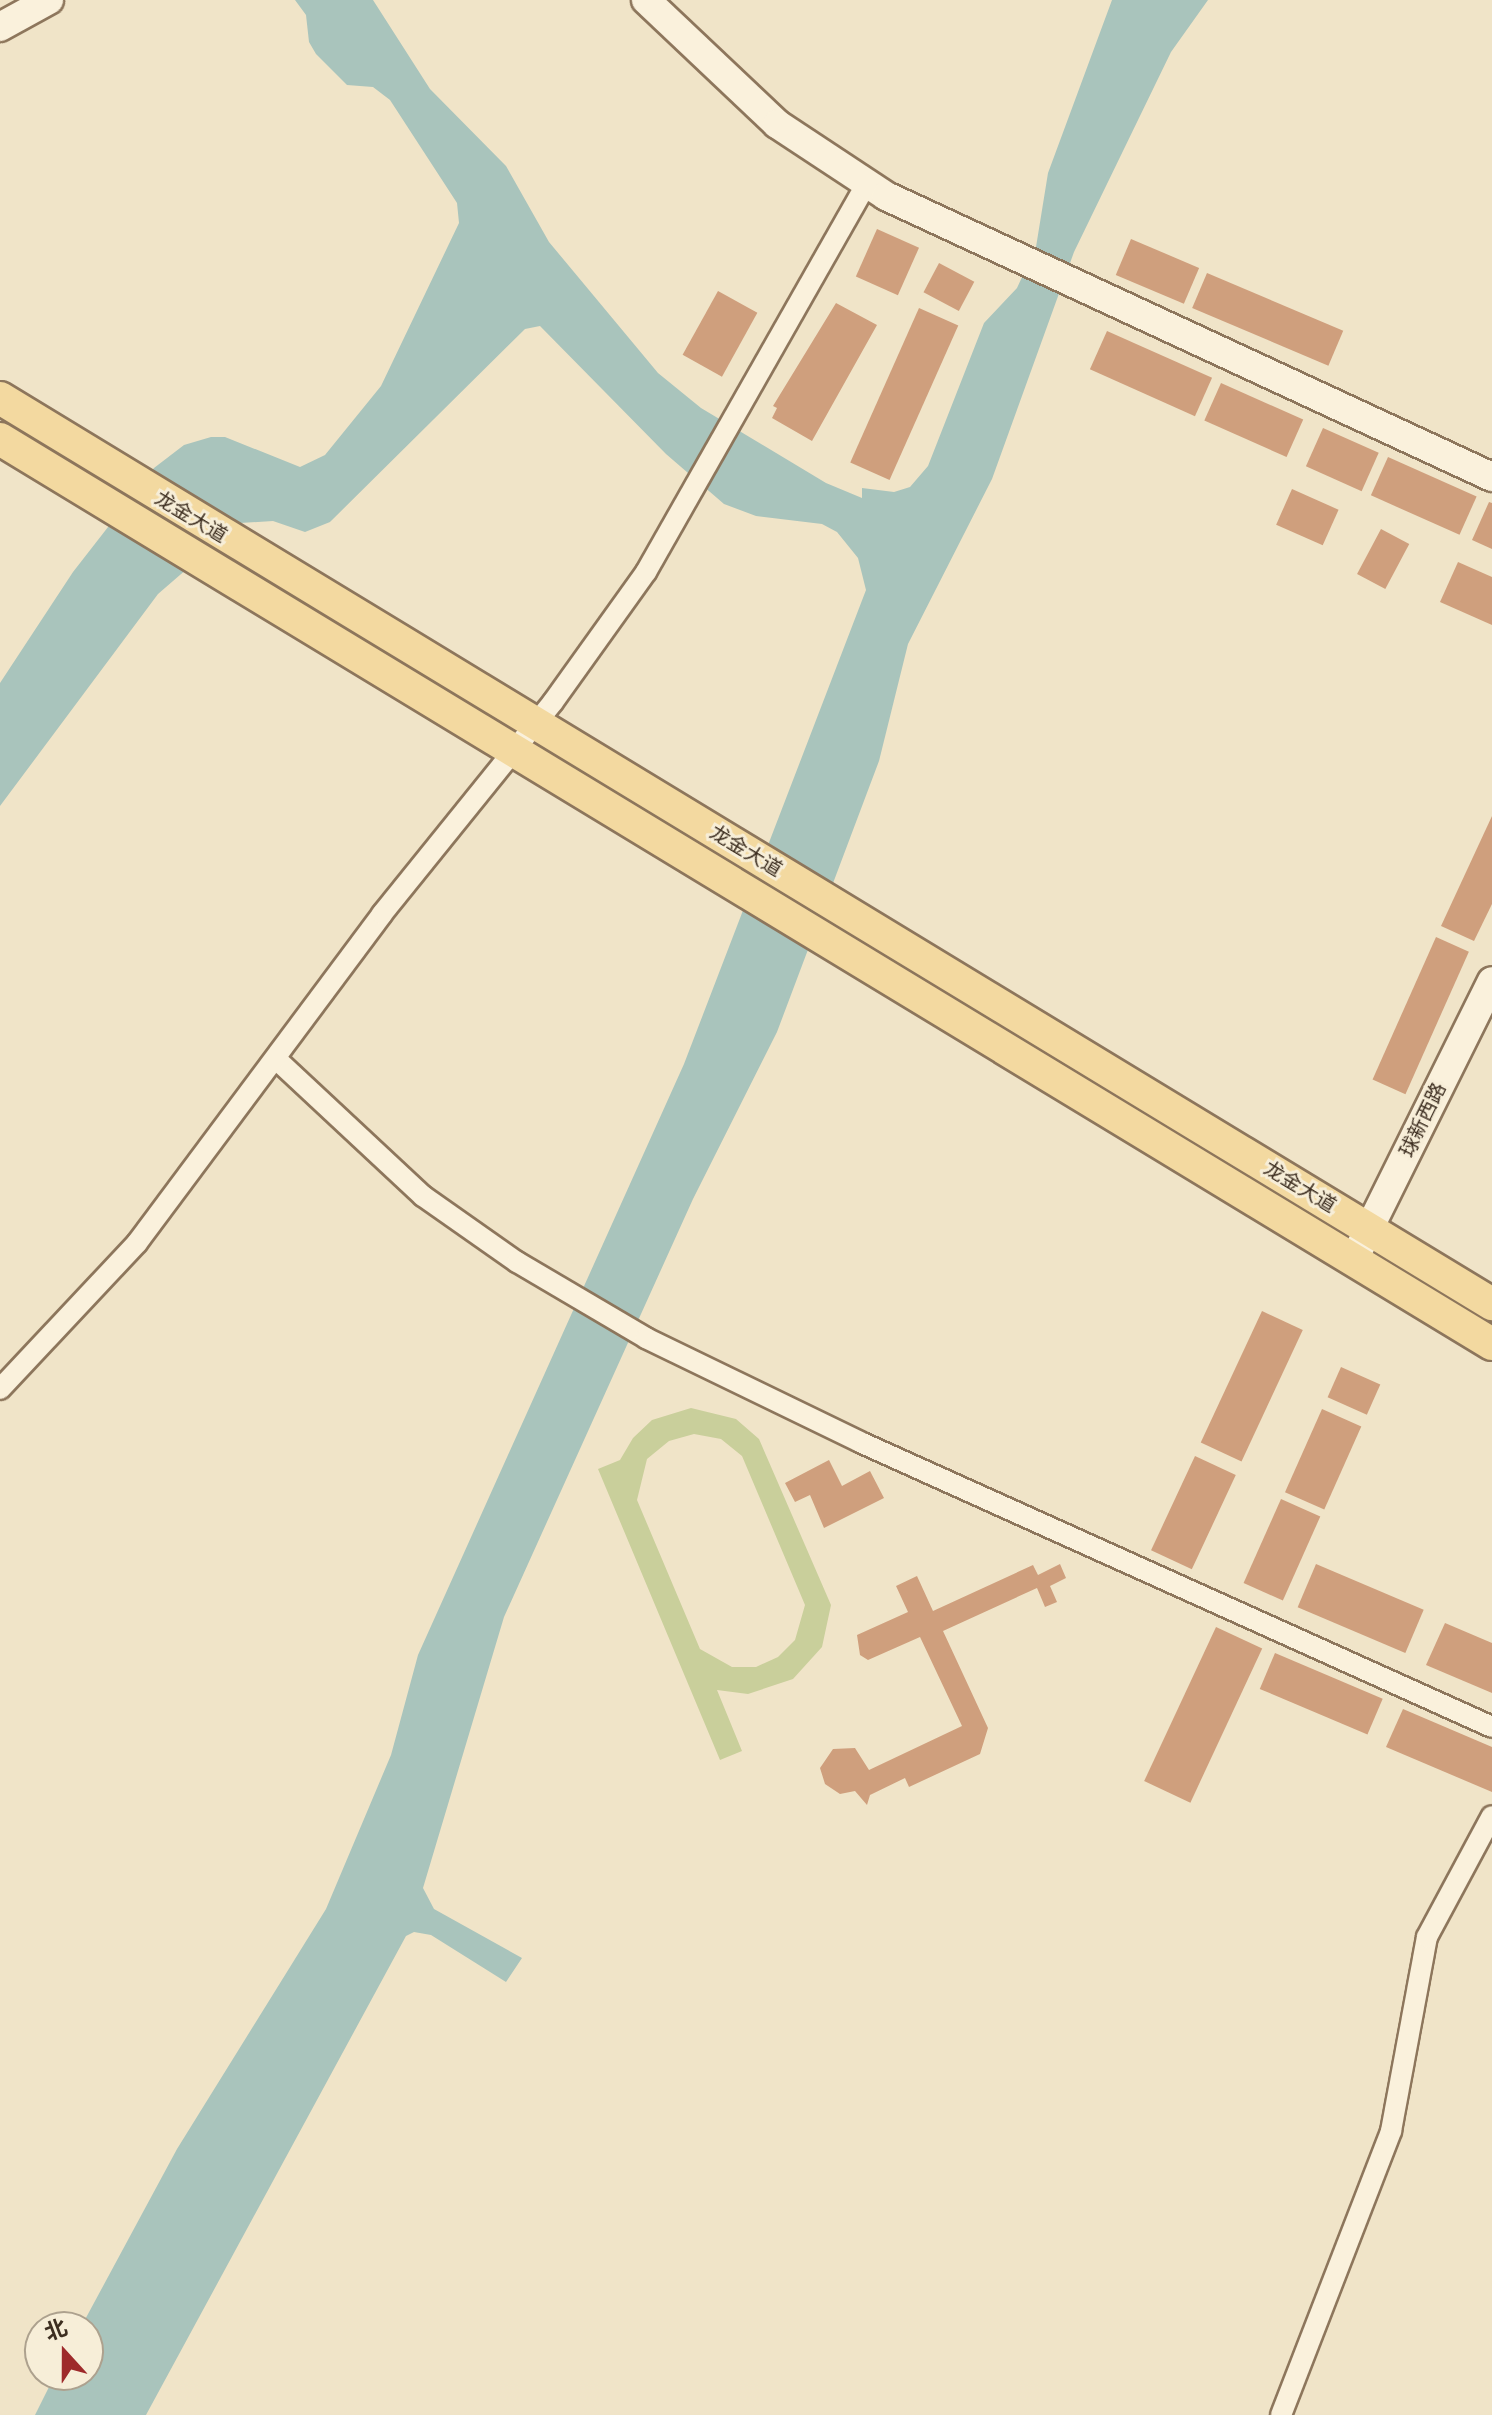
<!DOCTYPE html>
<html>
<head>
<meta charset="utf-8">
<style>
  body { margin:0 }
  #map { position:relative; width:1492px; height:2415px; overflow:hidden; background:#f0e4c8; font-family:"Roboto Serif","Noto Sans SC",serif }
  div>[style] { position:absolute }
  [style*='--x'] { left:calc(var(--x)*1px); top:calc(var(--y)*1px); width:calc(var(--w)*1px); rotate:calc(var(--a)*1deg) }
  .green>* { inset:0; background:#c9cf9b }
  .water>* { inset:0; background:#a9c4bc }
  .building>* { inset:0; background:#cf9f7d; transform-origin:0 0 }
  .roads { filter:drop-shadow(2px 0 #8d765c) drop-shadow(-2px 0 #8d765c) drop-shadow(0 2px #8d765c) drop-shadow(0 -2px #8d765c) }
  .street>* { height:20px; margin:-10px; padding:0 10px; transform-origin:10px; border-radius:10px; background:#faf1dc }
  .secondary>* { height:28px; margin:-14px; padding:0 14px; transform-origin:14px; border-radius:14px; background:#faf1dc }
  .primary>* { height:32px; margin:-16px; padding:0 16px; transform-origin:16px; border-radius:16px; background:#f3d9a0 }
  span { translate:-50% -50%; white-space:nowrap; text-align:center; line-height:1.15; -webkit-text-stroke:6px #f7eed8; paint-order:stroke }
  .street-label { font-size:20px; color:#3d2e20 }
  .north { position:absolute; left:24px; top:2311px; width:80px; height:80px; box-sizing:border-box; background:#f7eed8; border:2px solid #ada18e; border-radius:50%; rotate:339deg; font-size:22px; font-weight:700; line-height:32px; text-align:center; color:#3d2e20 }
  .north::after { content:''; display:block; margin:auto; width:28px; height:36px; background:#9e2a2b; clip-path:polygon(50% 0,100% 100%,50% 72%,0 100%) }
</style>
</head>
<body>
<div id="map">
  <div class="green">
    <div style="clip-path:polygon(evenodd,691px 1408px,736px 1419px,759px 1439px,831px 1605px,822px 1647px,793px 1679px,748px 1694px,717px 1690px,742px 1751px,720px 1760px,598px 1469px,620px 1460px,633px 1438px,652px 1420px,691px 1408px,694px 1434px,721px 1439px,742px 1456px,805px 1605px,795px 1640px,778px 1657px,756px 1667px,732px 1667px,700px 1649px,637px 1500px,647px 1459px,669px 1441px,694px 1434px)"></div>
  </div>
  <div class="water">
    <div style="clip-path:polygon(295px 0,373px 0,430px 89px,506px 166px,549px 242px,658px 373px,701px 408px,826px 483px,862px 498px,862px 488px,894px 492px,910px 487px,928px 466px,984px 323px,1017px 288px,1036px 247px,1048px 173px,1112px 0,1208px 0,1171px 52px,1074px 252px,992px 479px,908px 644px,879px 761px,777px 1032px,693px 1199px,504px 1617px,423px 1888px,434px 1909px,522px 1958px,506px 1982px,431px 1935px,414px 1932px,406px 1936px,146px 2415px,35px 2415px,55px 2375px,88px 2375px,88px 2327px,81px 2327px,177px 2149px,326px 1909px,391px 1755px,418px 1655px,684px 1064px,866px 590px,858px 558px,837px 532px,822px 524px,756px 516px,724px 504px,666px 454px,540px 326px,525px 329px,330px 522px,305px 532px,273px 521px,240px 523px,158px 594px,0 806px,0 683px,73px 572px,154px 468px,184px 445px,211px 437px,225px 437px,300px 467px,325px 455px,381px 386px,459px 223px,457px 203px,390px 100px,373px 87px,347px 85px,316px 54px,309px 42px,306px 15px)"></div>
  </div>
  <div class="building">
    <div style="left:877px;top:229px;width:46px;height:52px;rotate:24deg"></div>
    <div style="left:1131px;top:239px;width:74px;height:39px;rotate:23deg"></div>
    <div style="left:939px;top:263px;width:40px;height:33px;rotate:28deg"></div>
    <div style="left:1207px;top:273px;width:148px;height:38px;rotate:23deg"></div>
    <div style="left:718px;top:291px;width:45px;height:73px;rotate:29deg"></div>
    <div style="clip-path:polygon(836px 303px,877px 325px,812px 441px,772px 418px,777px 408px,773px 406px)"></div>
    <div style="left:919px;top:308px;width:43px;height:169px;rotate:24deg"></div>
    <div style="left:1107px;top:331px;width:115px;height:42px;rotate:24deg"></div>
    <div style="left:1221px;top:383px;width:90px;height:41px;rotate:24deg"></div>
    <div style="left:1323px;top:428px;width:61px;height:42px;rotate:24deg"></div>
    <div style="left:1388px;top:457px;width:97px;height:42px;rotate:24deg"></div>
    <div style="left:1292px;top:489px;width:51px;height:39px;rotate:24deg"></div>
    <div style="clip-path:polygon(1489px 502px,1492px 503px,1492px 549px,1472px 540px)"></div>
    <div style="left:1381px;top:529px;width:32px;height:51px;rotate:28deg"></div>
    <div style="clip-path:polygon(1458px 562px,1492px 577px,1492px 625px,1440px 602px)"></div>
    <div style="clip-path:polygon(1492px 816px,1492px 904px,1474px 941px,1441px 926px)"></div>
    <div style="left:1436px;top:937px;width:36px;height:156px;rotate:24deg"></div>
    <div style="left:1262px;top:1311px;width:45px;height:145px;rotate:25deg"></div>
    <div style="left:1341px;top:1367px;width:43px;height:33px;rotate:24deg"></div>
    <div style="left:1322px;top:1409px;width:43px;height:91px;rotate:24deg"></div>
    <div style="left:1195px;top:1456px;width:45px;height:104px;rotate:25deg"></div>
    <div style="clip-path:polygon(829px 1460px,842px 1486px,870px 1471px,884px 1498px,824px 1528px,810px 1495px,795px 1502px,785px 1483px)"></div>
    <div style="left:1281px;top:1499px;width:43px;height:92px;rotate:24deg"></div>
    <div style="clip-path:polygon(1060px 1564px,1066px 1578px,1050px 1586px,1057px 1602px,1045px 1607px,1037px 1588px,943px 1631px,988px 1728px,980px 1754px,909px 1787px,905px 1778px,870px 1795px,867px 1805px,855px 1791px,840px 1794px,825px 1784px,820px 1768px,833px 1749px,855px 1748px,869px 1770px,962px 1726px,920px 1637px,868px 1660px,860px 1655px,857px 1635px,908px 1612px,896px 1586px,917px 1576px,933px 1611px,1033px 1565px,1038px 1575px)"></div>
    <div style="left:1316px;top:1564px;width:117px;height:47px;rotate:23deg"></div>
    <div style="clip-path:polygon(1445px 1623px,1492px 1643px,1492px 1693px,1426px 1665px)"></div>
    <div style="left:1216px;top:1627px;width:51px;height:170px;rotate:25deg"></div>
    <div style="left:1275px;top:1653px;width:117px;height:39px;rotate:23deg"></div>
    <div style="clip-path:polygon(1403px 1709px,1492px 1747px,1492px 1792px,1386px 1747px)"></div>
  </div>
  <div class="roads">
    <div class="street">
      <div style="--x:276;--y:1059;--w:201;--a:43"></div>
      <div style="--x:423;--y:1196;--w:115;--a:35.1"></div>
      <div style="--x:517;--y:1262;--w:150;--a:30.5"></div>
      <div style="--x:646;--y:1338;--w:238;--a:25.9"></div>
      <div style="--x:860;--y:1442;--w:693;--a:24.27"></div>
      <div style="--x:0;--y:1389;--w:200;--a:-46.8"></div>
      <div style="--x:137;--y:1243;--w:410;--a:-53.3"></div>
      <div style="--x:382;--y:914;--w:272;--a:-51.1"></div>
      <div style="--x:553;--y:702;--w:160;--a:-54.4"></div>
      <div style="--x:646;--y:572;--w:445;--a:-60.4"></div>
      <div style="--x:1281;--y:2415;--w:305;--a:-68.8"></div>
      <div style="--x:1391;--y:2131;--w:197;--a:-79.5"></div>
      <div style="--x:1427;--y:1937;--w:137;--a:-61.8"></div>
    </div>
    <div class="secondary">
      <div style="--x:646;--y:0;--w:180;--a:43.4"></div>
      <div style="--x:777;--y:124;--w:131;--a:33.4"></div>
      <div style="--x:886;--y:196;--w:668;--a:24.88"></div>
      <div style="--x:0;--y:27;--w:56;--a:-28.9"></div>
      <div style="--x:1354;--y:1259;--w:310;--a:-63.6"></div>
    </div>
    <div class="primary">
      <div style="--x:0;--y:398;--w:1746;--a:31.27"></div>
      <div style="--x:0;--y:439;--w:1745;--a:31.24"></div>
    </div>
  </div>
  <div class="street-label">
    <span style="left:191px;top:517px;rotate:31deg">龙金大道</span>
    <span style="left:746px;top:851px;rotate:31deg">龙金大道</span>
    <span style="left:1423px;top:1120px;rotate:-64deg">球新西路</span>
    <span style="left:1300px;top:1187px;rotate:31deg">龙金大道</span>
  </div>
  <div class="north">北</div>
</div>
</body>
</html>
